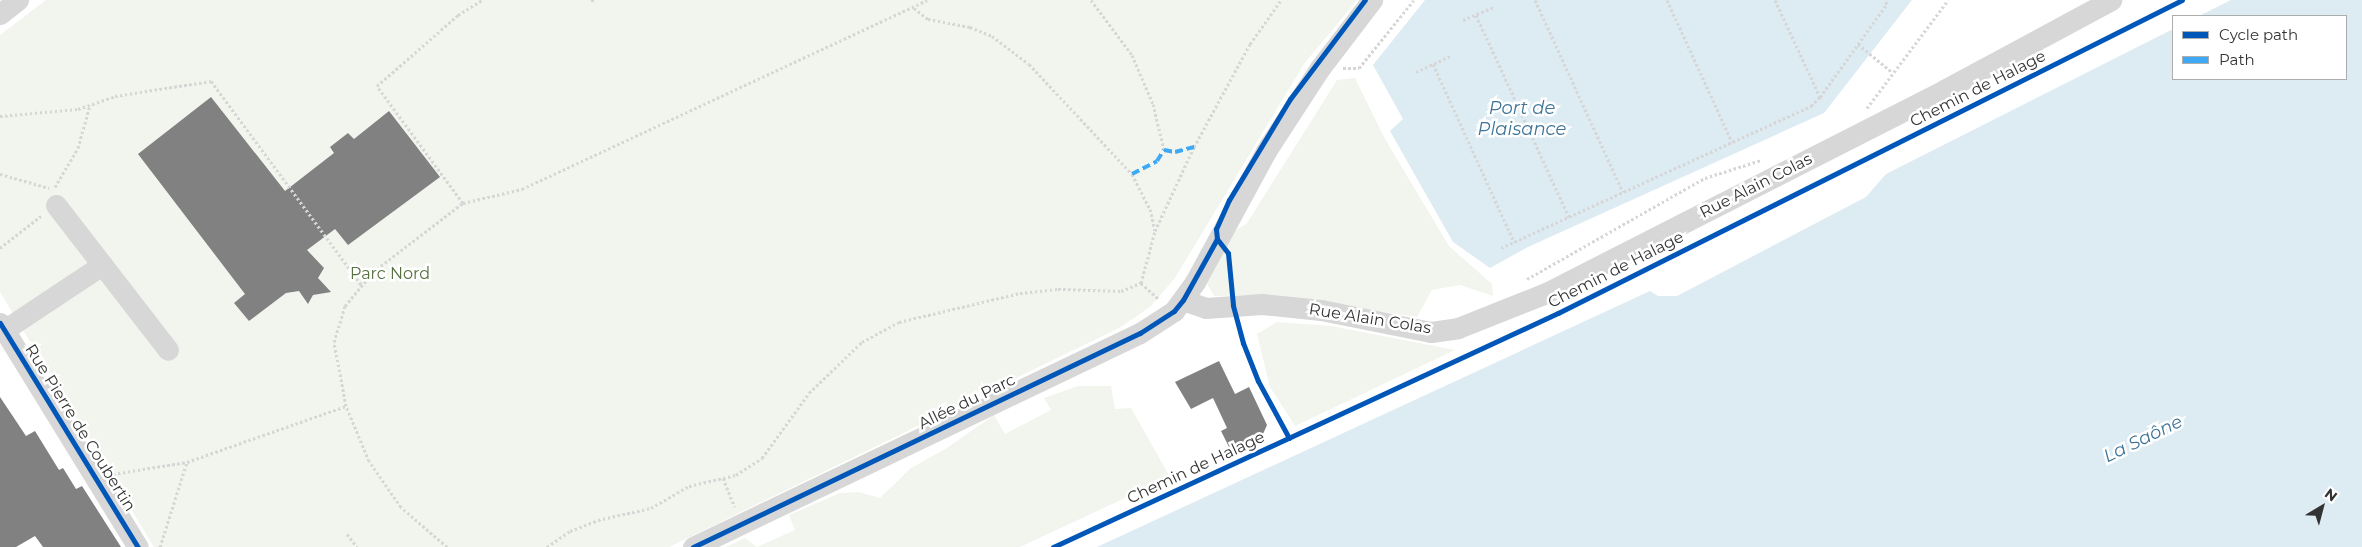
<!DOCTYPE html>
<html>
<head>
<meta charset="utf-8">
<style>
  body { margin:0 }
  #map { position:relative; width:2362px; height:547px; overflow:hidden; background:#fff; font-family:Montserrat,sans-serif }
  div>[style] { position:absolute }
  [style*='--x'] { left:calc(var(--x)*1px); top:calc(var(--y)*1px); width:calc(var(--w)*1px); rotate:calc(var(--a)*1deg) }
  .green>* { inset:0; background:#f1f5ed }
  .water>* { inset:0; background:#ddebf3 }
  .building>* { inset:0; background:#818181 }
  .path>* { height:3px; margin-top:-1.5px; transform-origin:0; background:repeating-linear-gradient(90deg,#d6d6d6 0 2.5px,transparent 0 5px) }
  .minor>* { height:21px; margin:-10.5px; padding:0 10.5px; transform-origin:10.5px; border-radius:10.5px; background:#d7d7d7 }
  .quiet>* { height:4px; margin-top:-2px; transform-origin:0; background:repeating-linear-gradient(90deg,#3fa9f5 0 8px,transparent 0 12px) }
  .cycleway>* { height:5px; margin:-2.5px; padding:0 2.5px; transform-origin:2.5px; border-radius:2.5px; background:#0057b8 }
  span { translate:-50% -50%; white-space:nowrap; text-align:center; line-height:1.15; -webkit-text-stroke:5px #fff; paint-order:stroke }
  .street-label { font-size:16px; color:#333 }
  .park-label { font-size:16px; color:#56703f }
  .water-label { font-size:18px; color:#3f7597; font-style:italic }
  .legend { position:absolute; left:2172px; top:15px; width:175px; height:65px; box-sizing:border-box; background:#fff; border:1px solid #adadad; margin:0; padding:6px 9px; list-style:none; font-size:15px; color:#333 }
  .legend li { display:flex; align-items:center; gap:10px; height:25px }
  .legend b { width:25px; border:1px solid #adadad }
  .north { position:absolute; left:2297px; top:482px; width:50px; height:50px; -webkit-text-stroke:4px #fff; paint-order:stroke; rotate:37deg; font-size:14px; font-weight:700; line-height:20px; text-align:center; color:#333 }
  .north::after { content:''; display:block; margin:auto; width:18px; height:22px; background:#333; clip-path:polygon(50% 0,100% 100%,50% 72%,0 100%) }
</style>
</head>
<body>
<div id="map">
  <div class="green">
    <div style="clip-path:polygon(46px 0,1357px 0,1304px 64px,1175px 278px,1150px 307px,1121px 327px,669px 547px,154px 547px,0 292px,0 35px)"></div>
    <div style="clip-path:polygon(1355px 78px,1385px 139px,1449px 246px,1492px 284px,1493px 296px,1460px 285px,1432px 290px,1417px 317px,1263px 295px,1214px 296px,1205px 280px,1226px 237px,1247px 223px,1337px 80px)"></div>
    <div style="clip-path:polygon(1277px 322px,1331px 326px,1455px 350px,1295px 426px,1270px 387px,1257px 334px)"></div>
    <div style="clip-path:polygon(1078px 386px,1111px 386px,1115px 409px,1131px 408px,1170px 477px,1020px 547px,726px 547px,745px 538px,757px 547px,795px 530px,789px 515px,840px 493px,859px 492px,880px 498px,911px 468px,947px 448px,994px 415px,1005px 434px,1051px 410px,1044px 398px)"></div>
  </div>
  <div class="water">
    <div style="clip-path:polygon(1425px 0,1912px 0,1824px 113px,1528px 247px,1490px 268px,1453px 242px,1390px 131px,1403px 119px,1373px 65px)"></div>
    <div style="clip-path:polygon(2231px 0,2362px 0,2362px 547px,1097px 547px,1650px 291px,1658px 296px,1677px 296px,1866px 197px,1886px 174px,2173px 29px,2173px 79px,2346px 79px,2346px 16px,2199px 16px)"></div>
  </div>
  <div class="building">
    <div style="clip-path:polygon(211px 97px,285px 191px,334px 153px,330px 147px,348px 133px,354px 139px,389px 111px,440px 177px,348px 245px,335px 229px,307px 250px,324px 268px,318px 278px,331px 292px,313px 295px,308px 304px,299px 291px,286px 293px,249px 321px,234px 303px,245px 294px,138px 154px)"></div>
    <div style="clip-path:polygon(1219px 361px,1235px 394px,1249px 387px,1267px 425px,1263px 434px,1230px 449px,1221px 431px,1227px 428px,1213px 398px,1191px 409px,1175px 382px)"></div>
    <div style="clip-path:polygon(0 397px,26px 436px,35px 431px,59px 470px,63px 468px,76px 489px,82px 486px,121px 547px,43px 547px,35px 536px,16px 547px,0 547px)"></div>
  </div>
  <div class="path">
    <div style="--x:591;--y:0;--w:5;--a:0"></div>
    <div style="--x:1091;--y:0;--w:69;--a:53.3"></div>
    <div style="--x:1132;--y:55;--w:53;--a:66.8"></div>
    <div style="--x:1153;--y:104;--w:47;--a:76.6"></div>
    <div style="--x:1535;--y:0;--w:211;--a:65.4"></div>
    <div style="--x:1667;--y:0;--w:156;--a:65.4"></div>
    <div style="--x:1775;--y:0;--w:107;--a:65.1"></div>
    <div style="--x:1820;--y:97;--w:115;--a:-54.2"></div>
    <div style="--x:1887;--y:4;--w:4;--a:-117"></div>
    <div style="--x:914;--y:8;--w:18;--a:38"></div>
    <div style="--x:928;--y:19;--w:43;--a:10.8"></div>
    <div style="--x:970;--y:27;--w:24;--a:22"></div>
    <div style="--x:992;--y:36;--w:46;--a:37.1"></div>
    <div style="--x:1029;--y:64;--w:151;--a:46.9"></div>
    <div style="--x:1132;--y:174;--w:39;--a:63"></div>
    <div style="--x:1150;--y:209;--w:22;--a:77"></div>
    <div style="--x:1476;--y:15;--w:222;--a:65.3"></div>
    <div style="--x:1463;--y:20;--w:33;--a:-23"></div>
    <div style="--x:1858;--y:44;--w:45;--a:39.6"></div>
    <div style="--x:1433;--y:64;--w:196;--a:65.5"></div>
    <div style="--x:1343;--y:68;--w:16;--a:0"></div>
    <div style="--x:1359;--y:68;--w:87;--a:-51"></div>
    <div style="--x:1416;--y:72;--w:38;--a:-25"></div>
    <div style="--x:1867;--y:108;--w:135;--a:-53.1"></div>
    <div style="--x:0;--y:116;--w:78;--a:-5.1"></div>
    <div style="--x:78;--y:109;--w:39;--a:-19"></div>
    <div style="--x:115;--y:96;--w:97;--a:-8.9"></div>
    <div style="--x:211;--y:81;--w:255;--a:53.6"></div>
    <div style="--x:0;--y:174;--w:51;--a:15.9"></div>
    <div style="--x:55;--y:187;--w:45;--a:-59.5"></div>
    <div style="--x:78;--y:148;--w:45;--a:-74.4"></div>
    <div style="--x:463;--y:203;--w:145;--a:-126.3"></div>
    <div style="--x:377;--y:86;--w:108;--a:-41.2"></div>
    <div style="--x:458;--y:15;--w:28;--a:-32"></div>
    <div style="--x:0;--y:248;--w:52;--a:-38"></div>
    <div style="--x:1501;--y:248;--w:341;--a:-24.6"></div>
    <div style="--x:1811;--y:106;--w:13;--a:-45"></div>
    <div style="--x:1527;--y:279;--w:205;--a:-29.6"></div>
    <div style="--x:1705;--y:178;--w:59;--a:-17.8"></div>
    <div style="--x:1141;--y:283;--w:24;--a:42"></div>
    <div style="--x:113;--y:474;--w:75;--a:-9.2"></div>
    <div style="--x:187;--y:462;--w:169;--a:-19.4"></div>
    <div style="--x:723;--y:478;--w:31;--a:68"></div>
    <div style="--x:347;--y:534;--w:16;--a:52"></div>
    <div style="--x:160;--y:547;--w:89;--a:-72.4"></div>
    <div style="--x:447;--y:547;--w:61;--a:-139"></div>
    <div style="--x:401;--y:507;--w:56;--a:-124.8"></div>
    <div style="--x:369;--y:461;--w:60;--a:-112.7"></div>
    <div style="--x:346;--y:406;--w:65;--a:-100.6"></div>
    <div style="--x:334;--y:342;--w:38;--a:-73"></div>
    <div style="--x:345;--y:306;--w:44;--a:-50.5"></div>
    <div style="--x:373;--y:272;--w:113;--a:-37.5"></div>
    <div style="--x:463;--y:203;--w:61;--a:-13.3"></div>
    <div style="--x:522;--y:189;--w:447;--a:-25"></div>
    <div style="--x:547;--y:547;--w:28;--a:-35"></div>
    <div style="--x:570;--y:531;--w:30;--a:-21"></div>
    <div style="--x:598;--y:520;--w:54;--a:-12.8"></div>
    <div style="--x:651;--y:508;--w:44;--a:-30.1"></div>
    <div style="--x:689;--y:486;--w:48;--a:-13.2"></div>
    <div style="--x:736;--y:475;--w:31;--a:-33"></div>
    <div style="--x:762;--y:458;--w:80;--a:-54.1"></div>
    <div style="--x:809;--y:393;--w:74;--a:-43.9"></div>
    <div style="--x:862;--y:342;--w:42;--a:-28.4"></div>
    <div style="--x:899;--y:322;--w:124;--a:-13.5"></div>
    <div style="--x:1020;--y:293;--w:38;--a:-6"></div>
    <div style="--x:1058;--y:289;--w:63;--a:1.8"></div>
    <div style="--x:1121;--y:291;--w:22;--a:-22"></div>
    <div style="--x:1141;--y:283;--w:54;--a:-74.9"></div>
    <div style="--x:1155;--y:231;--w:93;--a:-65.1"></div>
    <div style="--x:1194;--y:147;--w:117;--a:-61.5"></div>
    <div style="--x:1250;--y:44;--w:54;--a:-54.8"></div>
  </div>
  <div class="minor">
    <div style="--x:0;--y:14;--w:23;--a:-38"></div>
    <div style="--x:56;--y:205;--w:183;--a:52.3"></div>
    <div style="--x:1183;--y:300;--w:24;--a:19"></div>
    <div style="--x:1206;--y:308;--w:56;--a:-4.1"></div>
    <div style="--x:1262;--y:304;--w:59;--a:5.8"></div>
    <div style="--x:1321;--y:310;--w:112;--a:11.3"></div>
    <div style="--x:1431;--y:332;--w:27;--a:-8"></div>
    <div style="--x:1458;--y:328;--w:95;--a:-21.7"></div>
    <div style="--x:1546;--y:293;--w:447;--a:-27"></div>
    <div style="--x:1944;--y:90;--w:190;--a:-28.3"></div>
    <div style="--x:0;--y:323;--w:263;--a:58.4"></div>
    <div style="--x:4;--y:330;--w:118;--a:-33.6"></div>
    <div style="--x:693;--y:547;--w:496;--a:-25.6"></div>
    <div style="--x:1140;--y:333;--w:40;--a:-32.9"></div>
    <div style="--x:1174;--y:311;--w:36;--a:-54"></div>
    <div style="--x:1195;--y:282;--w:149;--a:-61.5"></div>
    <div style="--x:1266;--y:151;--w:99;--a:-57"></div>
    <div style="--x:1320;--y:68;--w:86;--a:-52.6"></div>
  </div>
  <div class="quiet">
    <div style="--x:1132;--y:174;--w:28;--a:-27"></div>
    <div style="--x:1157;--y:161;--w:13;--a:-58"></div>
    <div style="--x:1164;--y:150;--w:11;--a:10"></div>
    <div style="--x:1175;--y:152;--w:20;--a:-15"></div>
  </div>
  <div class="cycleway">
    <div style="--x:0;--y:323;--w:263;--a:58.4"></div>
    <div style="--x:1289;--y:438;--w:65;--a:-118.5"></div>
    <div style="--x:1258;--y:381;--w:41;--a:-111.5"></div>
    <div style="--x:1243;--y:343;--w:39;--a:-105"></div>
    <div style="--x:1233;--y:305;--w:52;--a:-95.5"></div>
    <div style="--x:1228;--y:253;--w:18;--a:-128"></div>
    <div style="--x:1217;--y:239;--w:10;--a:-96"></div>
    <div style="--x:1216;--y:229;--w:32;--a:-66"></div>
    <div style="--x:1229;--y:200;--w:118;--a:-58.9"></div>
    <div style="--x:1290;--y:99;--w:124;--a:-52.9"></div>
    <div style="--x:693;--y:547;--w:496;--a:-25.6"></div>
    <div style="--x:1140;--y:333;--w:40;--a:-32.9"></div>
    <div style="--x:1174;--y:311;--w:14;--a:-51"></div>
    <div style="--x:1183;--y:300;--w:70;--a:-60.9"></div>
    <div style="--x:1053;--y:547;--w:557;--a:-24.86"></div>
    <div style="--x:1558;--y:313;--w:698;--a:-26.64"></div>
  </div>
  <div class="street-label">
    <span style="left:1978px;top:89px;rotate:-27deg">Chemin de Halage</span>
    <span style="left:1756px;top:186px;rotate:-27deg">Rue Alain Colas</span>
    <span style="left:1616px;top:270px;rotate:-27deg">Chemin de Halage</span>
    <span style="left:1370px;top:319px;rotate:9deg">Rue Alain Colas</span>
    <span style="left:967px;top:402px;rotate:-26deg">Allée du Parc</span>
    <span style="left:80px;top:428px;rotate:58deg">Rue Pierre de Coubertin</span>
    <span style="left:1196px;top:468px;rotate:-25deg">Chemin de Halage</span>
  </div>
  <div class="park-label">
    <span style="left:390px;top:274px">Parc Nord</span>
  </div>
  <div class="water-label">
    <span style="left:1522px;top:119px">Port de<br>Plaisance</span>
    <span style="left:2143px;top:439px;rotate:-26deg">La Saône</span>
  </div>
  <ul class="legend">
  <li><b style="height:6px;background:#0057b8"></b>Cycle path</li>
  <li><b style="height:6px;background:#3fa9f5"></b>Path</li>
  </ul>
  <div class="north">N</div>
</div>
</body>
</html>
